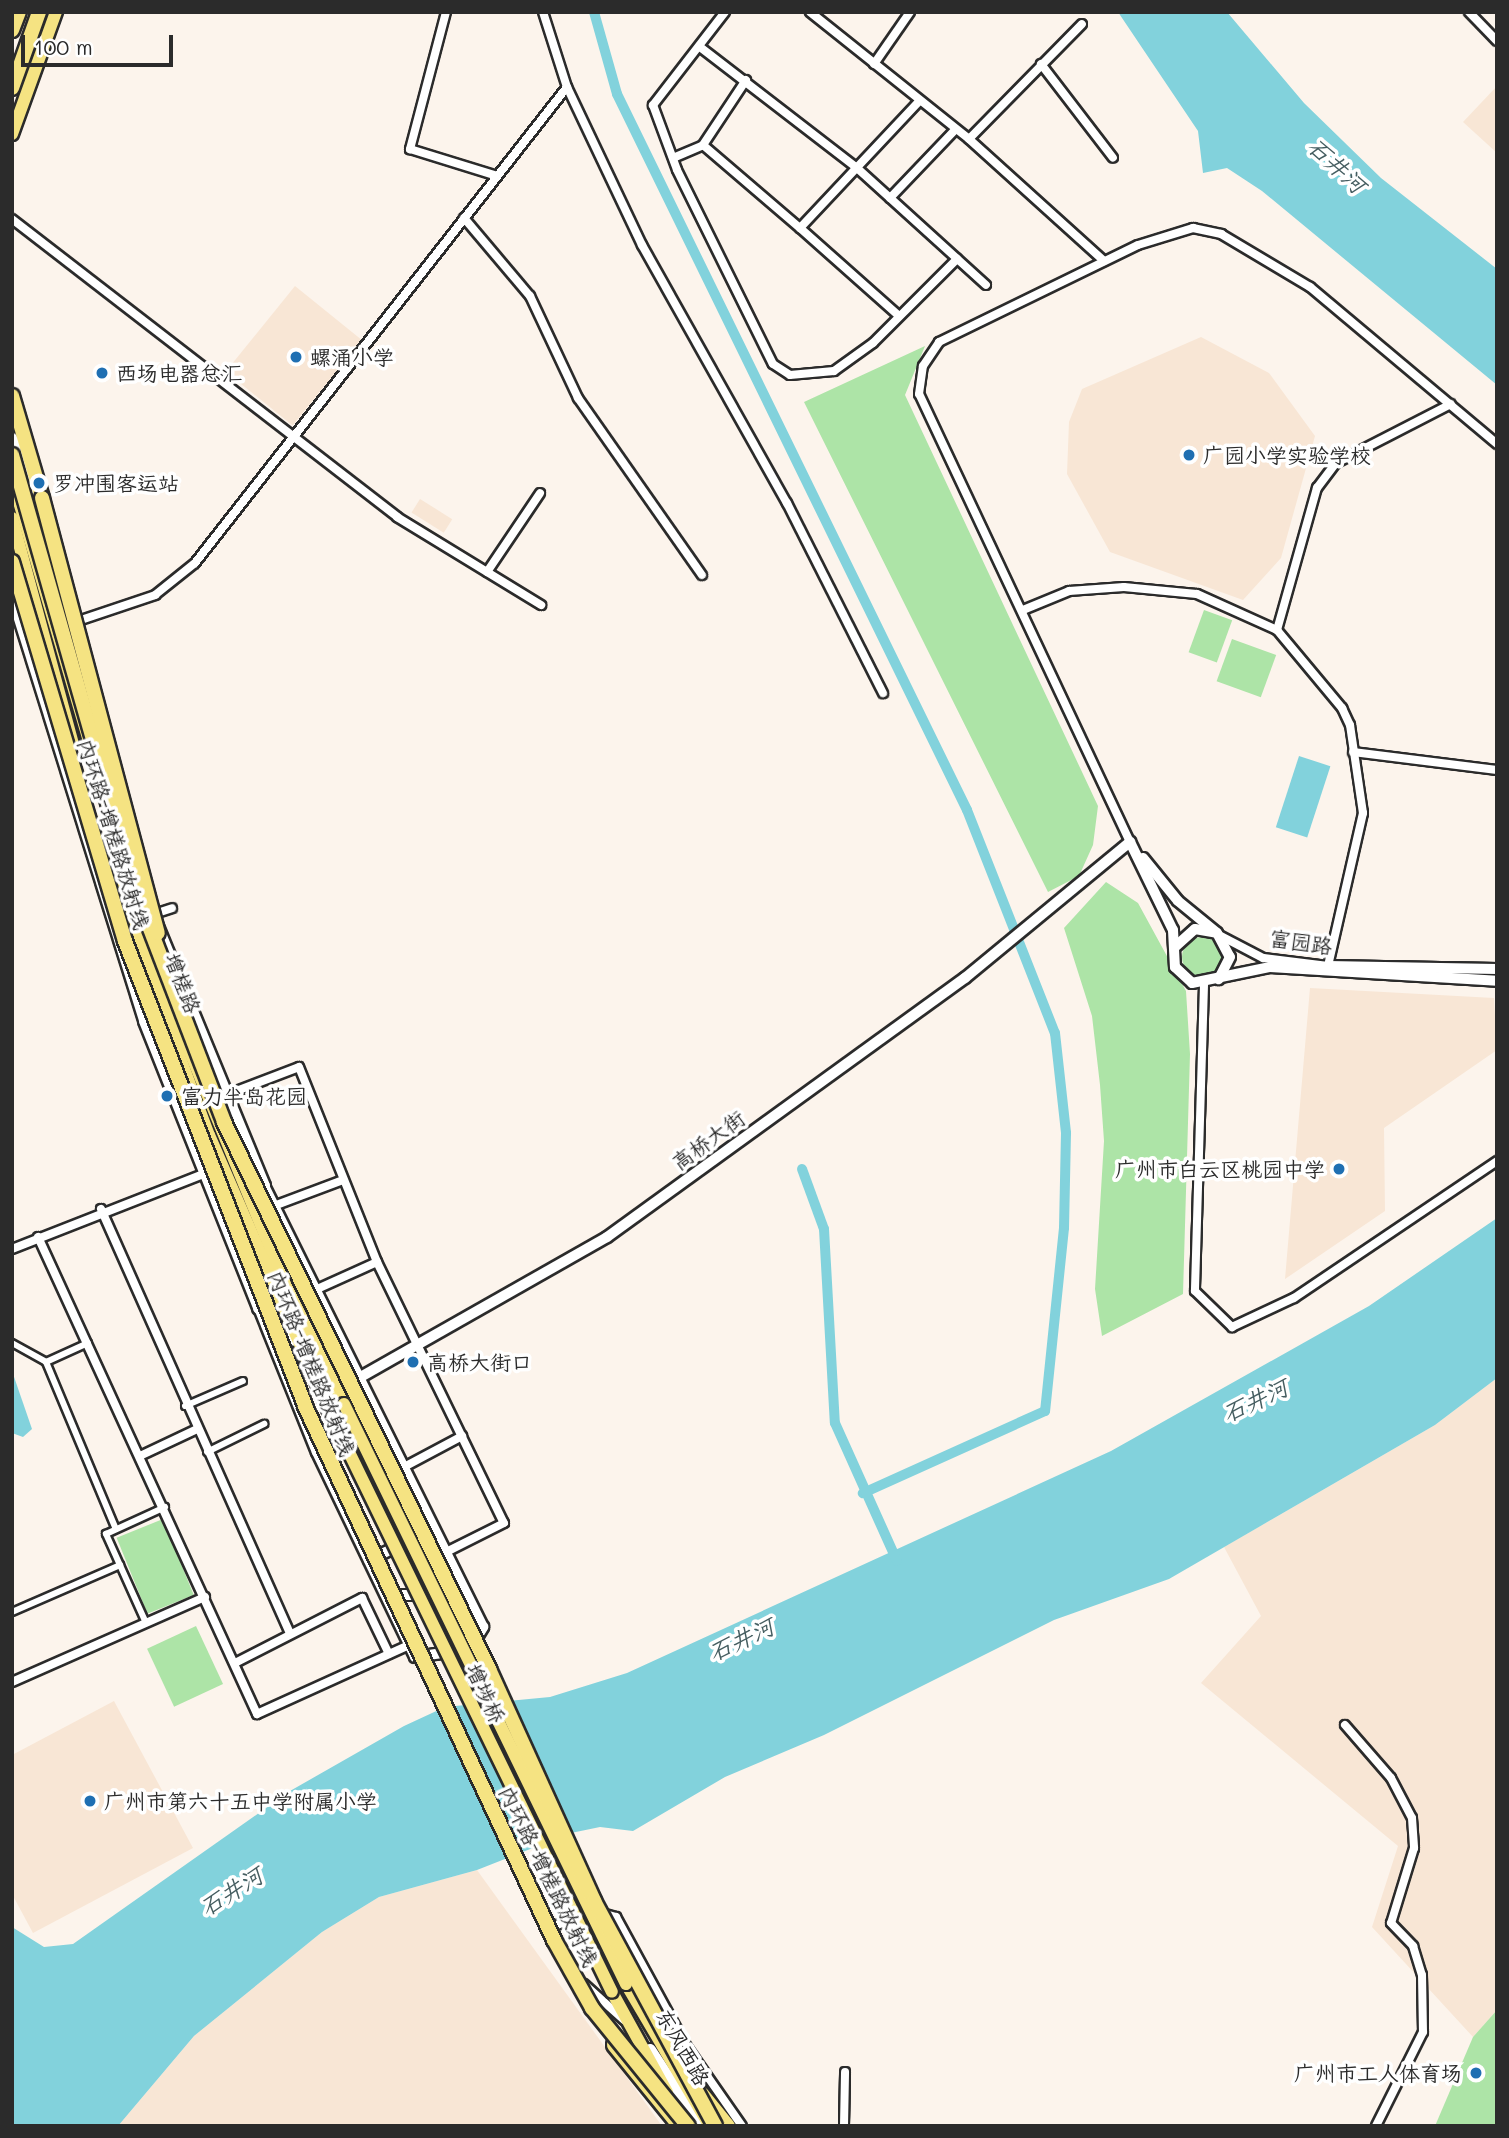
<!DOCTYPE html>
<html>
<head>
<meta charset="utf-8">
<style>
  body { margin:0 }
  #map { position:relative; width:1509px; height:2138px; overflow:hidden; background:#fcf4ec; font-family:Mali,"LXGW WenKai TC",sans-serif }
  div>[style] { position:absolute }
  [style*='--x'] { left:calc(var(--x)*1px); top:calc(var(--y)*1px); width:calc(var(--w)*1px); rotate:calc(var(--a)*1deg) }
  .built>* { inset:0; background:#f8e6d5; transform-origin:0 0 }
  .green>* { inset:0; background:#ade4a7; transform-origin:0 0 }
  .round { border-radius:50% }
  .water>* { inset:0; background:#82d2dc; transform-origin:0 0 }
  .canal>* { height:10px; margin:-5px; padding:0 5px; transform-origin:5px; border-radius:5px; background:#82d2dc }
  .roads { filter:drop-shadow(2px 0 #2b2b2b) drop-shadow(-2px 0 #2b2b2b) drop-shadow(0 2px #2b2b2b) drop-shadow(0 -2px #2b2b2b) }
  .pedestrian>* { height:6px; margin:-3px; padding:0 3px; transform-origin:3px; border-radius:3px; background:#fff }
  .minor>* { height:8px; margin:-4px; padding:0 4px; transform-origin:4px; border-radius:4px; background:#fff }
  .tertiary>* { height:10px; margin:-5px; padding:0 5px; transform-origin:5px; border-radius:5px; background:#fff }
  .secondary>* { height:12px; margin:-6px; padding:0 6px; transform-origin:6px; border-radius:6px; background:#fff }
  .primary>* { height:12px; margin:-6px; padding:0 6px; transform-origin:6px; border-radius:6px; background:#f5e382 }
  .trunk>* { height:14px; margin:-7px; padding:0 7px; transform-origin:7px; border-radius:7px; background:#f5e382 }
  .bridges { filter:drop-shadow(2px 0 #2b2b2b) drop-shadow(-2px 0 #2b2b2b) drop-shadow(0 2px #2b2b2b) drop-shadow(0 -2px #2b2b2b) }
  .primary-bridge>* { height:12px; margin:-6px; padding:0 6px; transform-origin:6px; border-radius:6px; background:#f5e382 }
  .trunk-bridge>* { height:14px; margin:-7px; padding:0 7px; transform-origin:7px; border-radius:7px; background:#f5e382 }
  .dots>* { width:19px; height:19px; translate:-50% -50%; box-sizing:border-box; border:4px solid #fff; border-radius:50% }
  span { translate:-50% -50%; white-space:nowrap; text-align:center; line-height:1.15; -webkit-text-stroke:7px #fff; paint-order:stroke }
  .poi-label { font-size:21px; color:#2b2b2b }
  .left { translate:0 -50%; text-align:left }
  .right { translate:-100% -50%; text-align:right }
  .street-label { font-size:21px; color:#2b2b2b }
  .water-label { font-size:23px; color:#455d60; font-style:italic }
  .frame { position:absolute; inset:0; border:14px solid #2b2b2b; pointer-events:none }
  .scale { position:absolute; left:21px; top:35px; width:152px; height:32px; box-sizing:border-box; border:4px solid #2b2b2b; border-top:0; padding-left:9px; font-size:21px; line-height:24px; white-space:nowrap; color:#2b2b2b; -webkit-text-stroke:5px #fff; paint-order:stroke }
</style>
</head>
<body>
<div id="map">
  <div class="built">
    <div style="clip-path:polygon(1497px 86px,1497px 153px,1463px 122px)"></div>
    <div style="left:295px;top:286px;width:86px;height:110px;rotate:39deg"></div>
    <div style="clip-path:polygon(1201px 337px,1269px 373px,1315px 436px,1281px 558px,1243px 600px,1110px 552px,1067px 474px,1069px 422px,1082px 389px)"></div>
    <div style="left:420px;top:499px;width:38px;height:16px;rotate:32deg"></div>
    <div style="clip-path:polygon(1310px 988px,1494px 998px,1497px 1050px,1384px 1128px,1385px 1211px,1285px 1279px)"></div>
    <div style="clip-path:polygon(1497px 1378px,1497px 2010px,1473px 2037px,1372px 1927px,1398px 1846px,1201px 1683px,1261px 1616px,1224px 1547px,1435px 1425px)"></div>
    <div style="clip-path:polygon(114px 1701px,193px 1848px,33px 1933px,12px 1894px,12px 1755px)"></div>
    <div style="clip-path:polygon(477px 1870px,662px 2126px,118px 2126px,194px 2036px,322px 1932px,379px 1897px)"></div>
  </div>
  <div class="green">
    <div style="clip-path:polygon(925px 346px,905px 395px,1098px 806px,1093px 845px,1079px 876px,1048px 892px,804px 402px)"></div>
    <div style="left:1204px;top:610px;width:30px;height:45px;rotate:20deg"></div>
    <div style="left:1232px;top:639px;width:47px;height:45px;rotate:20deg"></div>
    <div style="clip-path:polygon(1106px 882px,1138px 903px,1186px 991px,1190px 1054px,1183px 1294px,1102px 1336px,1095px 1289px,1104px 1141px,1100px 1085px,1092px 1016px,1064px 928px)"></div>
    <div class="round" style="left:1182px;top:937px;width:40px;height:40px"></div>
    <div style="left:163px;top:1519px;width:82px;height:50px;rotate:68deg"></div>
    <div style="left:196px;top:1626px;width:64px;height:54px;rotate:65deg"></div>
    <div style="clip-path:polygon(1497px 2010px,1497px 2126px,1435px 2126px,1473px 2037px)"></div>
  </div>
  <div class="water">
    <div style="clip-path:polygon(1118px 12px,1227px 12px,1304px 103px,1381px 178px,1497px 269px,1497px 385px,1262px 191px,1227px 168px,1203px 173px,1198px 131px)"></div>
    <div style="left:1299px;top:756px;width:33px;height:75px;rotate:18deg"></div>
    <div style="clip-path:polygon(1497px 1218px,1497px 1378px,1435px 1425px,1169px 1579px,1054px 1620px,824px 1735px,725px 1777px,633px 1831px,600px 1827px,571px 1833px,477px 1870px,379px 1897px,322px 1932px,194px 2036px,118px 2126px,12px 2126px,12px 1927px,44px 1947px,73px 1944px,290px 1791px,404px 1726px,445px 1707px,550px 1697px,627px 1673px,1111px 1451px,1369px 1306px)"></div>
    <div style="clip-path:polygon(12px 1371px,32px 1429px,23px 1437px,12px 1433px)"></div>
  </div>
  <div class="canal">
    <div style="--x:594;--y:12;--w:85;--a:74.3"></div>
    <div style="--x:617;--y:94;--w:797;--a:63.95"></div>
    <div style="--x:967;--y:810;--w:240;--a:68.5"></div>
    <div style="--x:1055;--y:1033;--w:101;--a:83.7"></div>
    <div style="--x:1066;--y:1133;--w:95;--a:91.2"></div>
    <div style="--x:1064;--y:1228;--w:184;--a:95.9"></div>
    <div style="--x:1045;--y:1411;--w:200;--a:155.7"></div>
    <div style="--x:802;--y:1169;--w:64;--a:69.9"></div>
    <div style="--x:824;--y:1229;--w:194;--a:86.8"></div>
    <div style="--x:835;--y:1423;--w:151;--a:65.8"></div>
  </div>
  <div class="roads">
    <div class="pedestrian">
      <div style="--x:12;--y:1343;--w:39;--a:29"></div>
      <div style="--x:46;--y:1362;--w:46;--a:-24.3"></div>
      <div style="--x:46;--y:1362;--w:181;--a:67.3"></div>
      <div style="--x:185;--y:1406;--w:63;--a:-23.3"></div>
      <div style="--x:207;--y:1452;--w:64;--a:-26.2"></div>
      <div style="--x:12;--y:1612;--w:118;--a:-23.5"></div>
      <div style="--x:146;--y:1623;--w:98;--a:-114.2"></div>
      <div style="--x:106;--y:1534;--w:65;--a:-24.6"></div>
    </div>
    <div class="minor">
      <div style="--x:446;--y:12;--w:142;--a:104.7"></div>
      <div style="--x:410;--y:149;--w:91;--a:17.2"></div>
      <div style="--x:543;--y:12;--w:79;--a:72.3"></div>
      <div style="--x:567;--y:87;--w:175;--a:64.6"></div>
      <div style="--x:642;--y:245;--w:296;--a:60.7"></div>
      <div style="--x:787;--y:503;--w:213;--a:63.2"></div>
      <div style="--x:725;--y:12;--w:118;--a:127.7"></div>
      <div style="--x:653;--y:105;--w:69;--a:69.7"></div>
      <div style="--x:677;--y:170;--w:216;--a:63.7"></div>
      <div style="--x:773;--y:364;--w:20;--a:33"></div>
      <div style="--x:790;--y:375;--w:44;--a:-5.2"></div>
      <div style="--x:834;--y:371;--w:48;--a:-35.7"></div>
      <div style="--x:873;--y:343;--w:119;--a:-45"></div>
      <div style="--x:810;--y:12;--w:203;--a:38.6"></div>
      <div style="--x:969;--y:139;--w:182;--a:42.1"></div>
      <div style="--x:1469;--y:12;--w:40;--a:46"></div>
      <div style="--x:700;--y:47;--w:198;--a:37.6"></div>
      <div style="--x:857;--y:168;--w:174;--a:42.2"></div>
      <div style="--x:874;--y:64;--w:63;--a:-55.3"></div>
      <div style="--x:1041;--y:64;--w:118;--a:52.5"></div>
      <div style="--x:746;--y:80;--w:78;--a:123.5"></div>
      <div style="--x:703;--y:145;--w:128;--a:40.6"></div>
      <div style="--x:969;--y:139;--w:161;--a:-45.5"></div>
      <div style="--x:673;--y:158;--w:33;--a:-23"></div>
      <div style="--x:890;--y:198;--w:95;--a:-46.3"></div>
      <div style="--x:464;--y:218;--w:102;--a:49.8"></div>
      <div style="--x:530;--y:296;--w:113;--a:64.8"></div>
      <div style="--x:578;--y:398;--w:216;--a:55"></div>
      <div style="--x:12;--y:219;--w:487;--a:37.7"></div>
      <div style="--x:397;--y:517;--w:169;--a:31.4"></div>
      <div style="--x:898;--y:315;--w:131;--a:-138.4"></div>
      <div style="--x:800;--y:228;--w:175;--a:-46.8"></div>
      <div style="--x:487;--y:572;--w:95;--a:-56.1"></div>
      <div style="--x:1023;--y:610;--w:50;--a:-22.4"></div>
      <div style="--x:1069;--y:591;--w:55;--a:-4.2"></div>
      <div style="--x:1124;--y:587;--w:73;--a:5.5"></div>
      <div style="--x:1197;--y:594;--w:88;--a:24.2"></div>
      <div style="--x:1277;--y:630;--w:102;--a:50.2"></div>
      <div style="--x:1342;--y:708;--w:19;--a:65"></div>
      <div style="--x:1350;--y:725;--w:89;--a:81.6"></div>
      <div style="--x:1363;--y:813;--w:157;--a:102.9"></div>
      <div style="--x:1328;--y:966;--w:65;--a:-173"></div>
      <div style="--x:1263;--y:958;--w:50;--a:-152.4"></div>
      <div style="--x:72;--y:623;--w:88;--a:-18.6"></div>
      <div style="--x:155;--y:595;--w:51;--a:-38.7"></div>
      <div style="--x:195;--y:563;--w:604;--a:-51.99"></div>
      <div style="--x:1277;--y:630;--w:148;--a:-74.3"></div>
      <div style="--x:1317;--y:488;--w:31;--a:-53"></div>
      <div style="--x:1336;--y:463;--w:129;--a:-27.2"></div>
      <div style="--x:1353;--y:752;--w:145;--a:7.1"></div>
      <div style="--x:1130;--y:842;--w:495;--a:-115.2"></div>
      <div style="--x:919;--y:394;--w:28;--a:-82"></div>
      <div style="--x:923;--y:366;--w:29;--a:-56"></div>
      <div style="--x:939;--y:342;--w:221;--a:-26"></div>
      <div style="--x:1138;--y:245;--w:58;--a:-17.2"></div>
      <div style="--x:1193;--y:228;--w:29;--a:12"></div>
      <div style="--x:1221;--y:234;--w:104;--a:30.8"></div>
      <div style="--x:1310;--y:287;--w:244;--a:40"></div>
      <div style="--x:151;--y:915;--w:22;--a:-18"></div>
      <div style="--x:1204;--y:985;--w:306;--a:91.7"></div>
      <div style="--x:1195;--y:1291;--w:52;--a:44.2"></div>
      <div style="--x:1232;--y:1327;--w:68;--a:-25.1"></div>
      <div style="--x:1294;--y:1298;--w:245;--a:-34"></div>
      <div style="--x:223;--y:1096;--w:81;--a:-20.9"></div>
      <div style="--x:299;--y:1067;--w:210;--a:68.2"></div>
      <div style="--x:377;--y:1262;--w:290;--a:64.1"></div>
      <div style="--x:504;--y:1523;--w:65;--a:153.4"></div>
      <div style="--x:271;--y:1207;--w:77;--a:-20.6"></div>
      <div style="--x:101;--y:1209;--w:463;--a:66"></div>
      <div style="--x:38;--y:1237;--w:525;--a:65.34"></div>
      <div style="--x:257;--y:1714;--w:167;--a:-24.4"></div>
      <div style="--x:12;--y:1249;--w:211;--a:-21.4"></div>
      <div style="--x:315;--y:1290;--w:68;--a:-24.3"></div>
      <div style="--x:142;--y:1455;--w:59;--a:-25.3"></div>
      <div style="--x:404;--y:1467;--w:66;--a:-28.1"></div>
      <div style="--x:235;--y:1663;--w:143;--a:-27.1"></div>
      <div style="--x:362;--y:1598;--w:62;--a:64.3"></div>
      <div style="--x:12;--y:1682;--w:211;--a:-23.8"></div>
      <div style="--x:1345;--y:1725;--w:70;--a:49"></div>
      <div style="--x:1391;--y:1778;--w:45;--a:62.3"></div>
      <div style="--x:1412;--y:1818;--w:30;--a:86"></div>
      <div style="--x:1414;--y:1848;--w:78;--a:107"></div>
      <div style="--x:1391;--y:1923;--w:32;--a:46"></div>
      <div style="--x:1413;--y:1946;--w:30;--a:73"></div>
      <div style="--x:1422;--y:1975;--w:57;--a:89"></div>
      <div style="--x:1423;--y:2032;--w:105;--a:116.6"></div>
      <div style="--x:546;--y:1929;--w:52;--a:-20.2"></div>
      <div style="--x:595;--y:1911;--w:22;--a:16"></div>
      <div style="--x:616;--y:1917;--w:148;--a:61.4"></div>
      <div style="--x:687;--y:2047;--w:96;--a:55.2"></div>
      <div style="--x:584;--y:1984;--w:54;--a:42"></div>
      <div style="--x:844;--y:2126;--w:54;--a:-88.9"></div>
    </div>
    <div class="tertiary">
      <div style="--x:1130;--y:842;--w:98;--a:64"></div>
      <div style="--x:1173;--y:930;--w:37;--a:87"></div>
      <div style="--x:1175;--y:967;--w:23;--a:43"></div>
      <div style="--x:1192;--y:983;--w:80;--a:-11.6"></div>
      <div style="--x:1270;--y:967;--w:227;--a:3.5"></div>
      <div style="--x:1143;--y:858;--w:55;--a:50.9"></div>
      <div style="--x:1178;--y:901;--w:50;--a:39.4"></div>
      <div style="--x:1176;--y:946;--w:25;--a:-42"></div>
      <div style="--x:1195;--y:929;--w:22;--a:10"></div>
      <div style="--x:1217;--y:933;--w:27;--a:62"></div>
      <div style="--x:1230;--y:957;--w:25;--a:117"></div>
      <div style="--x:1328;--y:966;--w:169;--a:1"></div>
      <div style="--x:259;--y:1308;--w:155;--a:68.1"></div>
      <div style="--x:317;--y:1452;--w:227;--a:64.4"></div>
      <div style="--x:415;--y:1657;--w:56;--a:-8.3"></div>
      <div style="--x:470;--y:1649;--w:26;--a:-59"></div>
      <div style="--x:483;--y:1627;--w:492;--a:-116.4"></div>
      <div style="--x:359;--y:1378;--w:285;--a:-29.6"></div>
      <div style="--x:607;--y:1237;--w:442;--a:-35.9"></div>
      <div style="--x:965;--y:978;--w:214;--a:-39.5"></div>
      <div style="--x:369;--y:1560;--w:51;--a:-25.6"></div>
      <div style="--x:390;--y:1595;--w:24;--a:0"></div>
      <div style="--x:414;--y:1595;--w:42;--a:-47.9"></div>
    </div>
    <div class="secondary">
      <div style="--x:12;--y:439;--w:131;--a:71.7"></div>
      <div style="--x:12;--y:593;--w:448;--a:72.7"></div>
      <div style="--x:145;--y:1021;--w:309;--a:68.3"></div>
      <div style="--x:259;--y:1308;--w:48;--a:41.6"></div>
      <div style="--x:156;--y:924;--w:283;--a:67.6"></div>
      <div style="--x:264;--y:1186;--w:17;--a:97"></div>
      <div style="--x:650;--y:2050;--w:91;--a:56.7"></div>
    </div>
    <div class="primary">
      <div style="--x:12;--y:134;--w:130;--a:-70.2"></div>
      <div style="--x:17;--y:495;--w:492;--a:73.7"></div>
      <div style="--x:155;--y:967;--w:340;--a:67.7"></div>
      <div style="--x:284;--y:1282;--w:136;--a:63.8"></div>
      <div style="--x:12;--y:518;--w:231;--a:74.9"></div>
      <div style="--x:112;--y:876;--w:277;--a:69.5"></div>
      <div style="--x:209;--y:1135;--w:299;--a:66.5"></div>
      <div style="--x:626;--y:1984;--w:164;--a:59.5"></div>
      <div style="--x:612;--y:1992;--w:114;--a:61.2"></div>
    </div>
    <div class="trunk">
      <div style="--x:12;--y:30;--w:19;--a:-69"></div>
      <div style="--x:12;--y:88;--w:81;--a:-70.4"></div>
      <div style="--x:12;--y:396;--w:106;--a:73.6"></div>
      <div style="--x:614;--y:2045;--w:102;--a:51"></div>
      <div style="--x:702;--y:2094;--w:41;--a:50.9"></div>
    </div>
  </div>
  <div class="bridges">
    <div class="primary-bridge">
      <div style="--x:344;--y:1404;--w:645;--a:64.07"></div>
      <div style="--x:328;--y:1409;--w:648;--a:64.03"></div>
    </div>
    <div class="trunk-bridge">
      <div style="--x:12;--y:455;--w:463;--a:74.1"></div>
      <div style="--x:139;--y:900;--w:238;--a:69"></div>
      <div style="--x:224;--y:1122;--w:608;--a:64.15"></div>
      <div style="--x:489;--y:1669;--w:255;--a:65.6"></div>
      <div style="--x:594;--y:1901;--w:255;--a:61.7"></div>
      <div style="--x:42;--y:498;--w:450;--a:75.1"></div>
      <div style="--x:12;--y:562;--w:395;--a:73.4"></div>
      <div style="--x:125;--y:941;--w:499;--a:68.8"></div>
      <div style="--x:305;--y:1406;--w:589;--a:65"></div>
      <div style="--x:554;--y:1940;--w:78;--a:60.8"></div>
      <div style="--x:592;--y:2008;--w:152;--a:50.9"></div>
    </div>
  </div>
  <div class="dots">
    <div style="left:296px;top:357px;background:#1f6fb2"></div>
    <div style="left:102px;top:373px;background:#1f6fb2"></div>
    <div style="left:1189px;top:455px;background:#1f6fb2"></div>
    <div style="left:39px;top:483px;background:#1f6fb2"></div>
    <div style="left:167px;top:1096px;background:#1f6fb2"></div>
    <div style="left:1339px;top:1169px;background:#1f6fb2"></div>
    <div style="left:413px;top:1362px;background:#1f6fb2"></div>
    <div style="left:90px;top:1801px;background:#1f6fb2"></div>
    <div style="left:1476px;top:2073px;background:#1f6fb2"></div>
  </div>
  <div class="poi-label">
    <span class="left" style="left:310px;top:357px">螺涌小学</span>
    <span class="left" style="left:116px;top:373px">西场电器总汇</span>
    <span class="left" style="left:1203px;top:455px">广园小学实验学校</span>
    <span class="left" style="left:53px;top:483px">罗冲围客运站</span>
    <span class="left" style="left:181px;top:1096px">富力半岛花园</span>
    <span class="right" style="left:1325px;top:1169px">广州市白云区桃园中学</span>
    <span class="left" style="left:427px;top:1362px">高桥大街口</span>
    <span class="left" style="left:104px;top:1801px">广州市第六十五中学附属小学</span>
    <span class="right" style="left:1462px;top:2073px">广州市工人体育场</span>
  </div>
  <div class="street-label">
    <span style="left:114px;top:834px;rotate:73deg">内环路-增槎路放射线</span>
    <span style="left:1301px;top:942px;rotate:8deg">富园路</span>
    <span style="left:183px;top:983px;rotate:69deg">增槎路</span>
    <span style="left:708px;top:1140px;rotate:-36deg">高桥大街</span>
    <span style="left:312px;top:1363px;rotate:68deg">内环路-增槎路放射线</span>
    <span style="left:486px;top:1693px;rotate:65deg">增埗桥</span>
    <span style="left:549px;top:1876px;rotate:64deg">内环路-增槎路放射线</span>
    <span style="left:683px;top:2047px;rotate:60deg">东风西路</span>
  </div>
  <div class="water-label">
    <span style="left:1337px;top:165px;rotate:43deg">石井河</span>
    <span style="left:1255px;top:1400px;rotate:-25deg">石井河</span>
    <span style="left:741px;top:1639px;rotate:-25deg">石井河</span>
    <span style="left:231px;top:1891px;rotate:-32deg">石井河</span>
  </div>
  <div class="frame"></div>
  <div class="scale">100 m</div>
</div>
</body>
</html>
